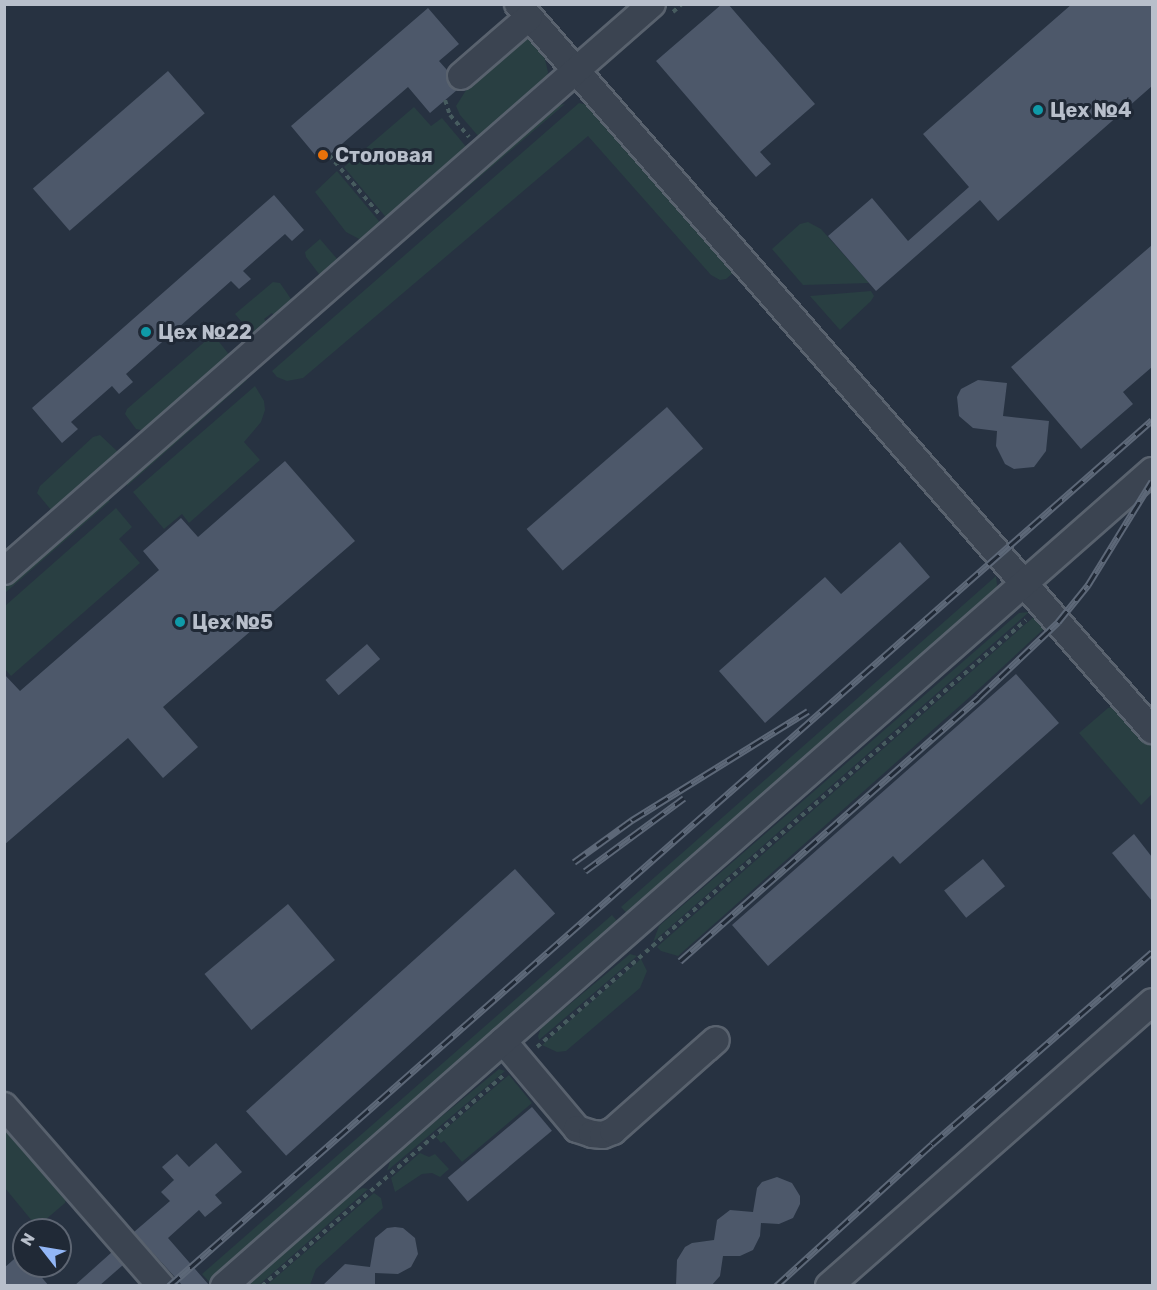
<!DOCTYPE html>
<html>
<head>
<meta charset="utf-8">
<style>
  body { margin:0 }
  #map { position:relative; width:1157px; height:1290px; overflow:hidden; background:#273241; font-family:Rubik,sans-serif }
  div>[style] { position:absolute }
  [style*='--x'] { left:calc(var(--x)*1px); top:calc(var(--y)*1px); width:calc(var(--w)*1px); rotate:calc(var(--a)*1deg) }
  .green>* { inset:0; background:#293f42 }
  .building>* { inset:0; background:#4d586a; transform-origin:0 0 }
  .path>* { height:4px; margin-top:-2px; transform-origin:0; background:repeating-linear-gradient(90deg,#475c5f 0 4.5px,transparent 0 9px) }
  .roads { filter:drop-shadow(2px 0 #59626e) drop-shadow(-2px 0 #59626e) drop-shadow(0 2px #59626e) drop-shadow(0 -2px #59626e) }
  .minor>* { height:26px; margin:-13px; padding:0 13px; transform-origin:13px; border-radius:13px; background:#3b4451 }
  .rail>* { height:7px; margin-top:-3.5px; transform-origin:0; background:repeating-linear-gradient(90deg,#202936 0 14px,#5d6878 0 28px); box-sizing:border-box; border-block:2px solid #5d6878 }
  .dots>* { width:16px; height:16px; translate:-50% -50%; box-sizing:border-box; border:3px solid #202936; border-radius:50% }
  span { translate:-50% -50%; white-space:nowrap; text-align:center; line-height:1.15; -webkit-text-stroke:6px #202936; paint-order:stroke }
  .poi-label { font-size:20px; color:#b8bfcb; font-weight:700 }
  .left { translate:0 -50%; text-align:left }
  .frame { position:absolute; inset:0; border:6px solid #b8bfcb; pointer-events:none }
  .north { position:absolute; left:12px; top:1218px; width:60px; height:60px; box-sizing:border-box; background:#202936; border:2px solid #5d6572; border-radius:50%; rotate:301deg; font-size:16px; font-weight:700; line-height:24px; text-align:center; color:#b8bfcb }
  .north::after { content:''; display:block; margin:auto; width:21px; height:27px; background:#92b6f6; clip-path:polygon(50% 0,100% 100%,50% 72%,0 100%) }
</style>
</head>
<body>
<div id="map">
  <div class="green">
    <div style="clip-path:polygon(525px 36px,531px 36px,543px 51px,548px 72px,546px 80px,482px 138px,479px 137px,460px 115px,456px 106px,470px 84px)"></div>
    <div style="clip-path:polygon(579px 103px,598px 107px,736px 266px,733px 273px,726px 279px,720px 280px,711px 275px,588px 136px,303px 378px,287px 381px,277px 377px,272px 371px)"></div>
    <div style="clip-path:polygon(565px 104px,367px 273px,367px 268px,552px 106px)"></div>
    <div style="clip-path:polygon(414px 107px,431px 126px,442px 118px,468px 149px,389px 221px,344px 167px)"></div>
    <div style="clip-path:polygon(337px 171px,383px 226px,363px 241px,346px 232px,315px 192px)"></div>
    <div style="clip-path:polygon(808px 222px,821px 229px,869px 283px,803px 285px,772px 249px,800px 224px)"></div>
    <div style="clip-path:polygon(320px 239px,338px 260px,337px 267px,326px 275px,319px 274px,306px 257px,305px 252px)"></div>
    <div style="clip-path:polygon(273px 282px,280px 283px,293px 302px,276px 318px,272px 313px,264px 319px,268px 324px,256px 335px,252px 334px,235px 314px)"></div>
    <div style="clip-path:polygon(871px 291px,874px 296px,871px 301px,840px 330px,810px 296px)"></div>
    <div style="clip-path:polygon(209px 338px,216px 338px,231px 357px,208px 380px,204px 376px,196px 382px,200px 387px,150px 432px,136px 429px,125px 414px,127px 409px)"></div>
    <div style="clip-path:polygon(241px 379px,247px 380px,127px 486px,128px 478px)"></div>
    <div style="clip-path:polygon(255px 386px,264px 401px,265px 410px,261px 422px,244px 442px,260px 460px,189px 523px,182px 514px,164px 529px,133px 492px)"></div>
    <div style="clip-path:polygon(100px 435px,117px 451px,118px 456px,58px 512px,51px 510px,37px 493px,40px 486px,93px 437px)"></div>
    <div style="clip-path:polygon(105px 499px,110px 501px,5px 593px,4px 586px)"></div>
    <div style="clip-path:polygon(116px 508px,132px 527px,119px 539px,140px 563px,11px 676px,5px 669px,5px 606px)"></div>
    <div style="clip-path:polygon(996px 576px,997px 585px,994px 595px,633px 920px,621px 907px)"></div>
    <div style="clip-path:polygon(1029px 612px,944px 687px,653px 942px,659px 926px,1019px 613px)"></div>
    <div style="clip-path:polygon(1037px 614px,1048px 625px,981px 687px,678px 956px,661px 951px,657px 947px)"></div>
    <div style="clip-path:polygon(1115px 706px,1123px 710px,1152px 743px,1152px 794px,1141px 805px,1079px 733px,1108px 708px)"></div>
    <div style="clip-path:polygon(612px 915px,623px 928px,215px 1285px,212px 1285px,202px 1274px)"></div>
    <div style="clip-path:polygon(630px 954px,637px 956px,539px 1040px,538px 1036px,541px 1028px)"></div>
    <div style="clip-path:polygon(641px 959px,647px 971px,640px 988px,566px 1051px,557px 1052px,542px 1045px)"></div>
    <div style="clip-path:polygon(499px 1069px,505px 1071px,387px 1171px,391px 1158px)"></div>
    <div style="clip-path:polygon(509px 1075px,532px 1103px,462px 1162px,444px 1141px,441px 1143px,436px 1137px)"></div>
    <div style="clip-path:polygon(4px 1121px,67px 1196px,65px 1203px,37px 1227px,5px 1188px)"></div>
    <div style="clip-path:polygon(420px 1153px,429px 1157px,435px 1154px,449px 1169px,440px 1177px,432px 1173px,422px 1174px,395px 1192px,391px 1178px)"></div>
    <div style="clip-path:polygon(363px 1188px,368px 1189px,259px 1285px,246px 1285px,353px 1192px)"></div>
    <div style="clip-path:polygon(374px 1193px,381px 1198px,383px 1208px,316px 1269px,310px 1285px,267px 1285px)"></div>
  </div>
  <div class="building">
    <div style="clip-path:polygon(722px 4px,728px 4px,815px 104px,760px 152px,771px 164px,756px 177px,656px 61px)"></div>
    <div style="clip-path:polygon(1072px 4px,1152px 4px,1152px 86px,998px 221px,980px 200px,876px 291px,828px 236px,872px 198px,908px 241px,969px 187px,923px 134px)"></div>
    <div style="clip-path:polygon(428px 8px,459px 44px,439px 61px,447px 70px,449px 85px,457px 90px,430px 113px,408px 87px,321px 162px,291px 126px)"></div>
    <div style="left:168px;top:71px;width:56px;height:179px;rotate:49deg"></div>
    <div style="clip-path:polygon(274px 195px,304px 230px,292px 241px,285px 234px,243px 271px,251px 279px,239px 289px,231px 281px,126px 374px,133px 382px,119px 394px,112px 386px,71px 422px,78px 429px,62px 443px,32px 408px)"></div>
    <div style="clip-path:polygon(1152px 245px,1152px 367px,1123px 392px,1133px 404px,1081px 449px,1011px 367px)"></div>
    <div style="clip-path:polygon(978px 380px,1007px 383px,1003px 416px,1049px 421px,1046px 451px,1034px 467px,1014px 469px,1005px 464px,996px 446px,997px 431px,973px 428px,959px 416px,957px 397px,961px 389px)"></div>
    <div style="left:667px;top:407px;width:55px;height:186px;rotate:49deg"></div>
    <div style="clip-path:polygon(285px 461px,355px 541px,163px 707px,198px 747px,163px 778px,128px 738px,4px 845px,4px 674px,20px 691px,159px 570px,143px 551px,181px 518px,198px 537px)"></div>
    <div style="clip-path:polygon(900px 542px,930px 577px,765px 723px,719px 671px,825px 577px,841px 594px)"></div>
    <div style="left:367px;top:644px;width:20px;height:55px;rotate:49deg"></div>
    <div style="clip-path:polygon(1016px 674px,1059px 723px,900px 864px,893px 856px,768px 966px,732px 925px)"></div>
    <div style="clip-path:polygon(1134px 834px,1152px 857px,1152px 901px,1112px 853px)"></div>
    <div style="left:983px;top:859px;width:35px;height:50px;rotate:51deg"></div>
    <div style="left:515px;top:869px;width:60px;height:362px;rotate:48deg"></div>
    <div style="left:288px;top:904px;width:73px;height:109px;rotate:50deg"></div>
    <div style="left:532px;top:1107px;width:31px;height:110px;rotate:50deg"></div>
    <div style="clip-path:polygon(216px 1143px,242px 1172px,215px 1195px,222px 1203px,205px 1217px,199px 1210px,168px 1238px,209px 1285px,183px 1286px,134px 1232px,170px 1201px,161px 1192px,174px 1180px,162px 1167px,177px 1154px,189px 1167px)"></div>
    <div style="clip-path:polygon(777px 1177px,792px 1183px,800px 1196px,800px 1204px,793px 1218px,779px 1224px,761px 1223px,760px 1236px,753px 1250px,740px 1256px,723px 1256px,720px 1276px,711px 1286px,676px 1286px,677px 1260px,685px 1247px,692px 1243px,714px 1240px,717px 1220px,730px 1210px,753px 1212px,757px 1188px,762px 1182px)"></div>
    <div style="clip-path:polygon(395px 1227px,403px 1228px,415px 1238px,418px 1254px,411px 1267px,398px 1274px,375px 1273px,375px 1286px,322px 1286px,345px 1264px,370px 1267px,375px 1238px,387px 1228px)"></div>
    <div style="clip-path:polygon(112px 1252px,123px 1265px,99px 1286px,74px 1286px)"></div>
    <div style="clip-path:polygon(21px 1253px,24px 1257px,24px 1266px,32px 1266px,49px 1286px,4px 1286px,4px 1268px)"></div>
  </div>
  <div class="path">
    <div style="--x:673;--y:12;--w:12;--a:-42"></div>
    <div style="--x:445;--y:100;--w:16;--a:72"></div>
    <div style="--x:450;--y:115;--w:29;--a:49"></div>
    <div style="--x:329;--y:155;--w:77;--a:49.7"></div>
    <div style="--x:537;--y:1047;--w:649;--a:-41.13"></div>
    <div style="--x:262;--y:1286;--w:321;--a:-41.1"></div>
  </div>
  <div class="roads">
    <div class="minor">
      <div style="--x:518;--y:4;--w:964;--a:48.87"></div>
      <div style="--x:461;--y:76;--w:90;--a:-40.9"></div>
      <div style="--x:4;--y:571;--w:861;--a:-41.19"></div>
      <div style="--x:503;--y:1041;--w:115;--a:49.9"></div>
      <div style="--x:577;--y:1129;--w:16;--a:18"></div>
      <div style="--x:592;--y:1134;--w:11;--a:5"></div>
      <div style="--x:603;--y:1135;--w:11;--a:-22"></div>
      <div style="--x:613;--y:1131;--w:137;--a:-41.5"></div>
      <div style="--x:4;--y:1106;--w:239;--a:48.9"></div>
      <div style="--x:224;--y:1286;--w:1235;--a:-41.29"></div>
      <div style="--x:829;--y:1286;--w:430;--a:-41.3"></div>
    </div>
  </div>
  <div class="rail">
    <div style="--x:574;--y:862;--w:72;--a:-35.9"></div>
    <div style="--x:632;--y:820;--w:207;--a:-31.8"></div>
    <div style="--x:585;--y:871;--w:123;--a:-36.4"></div>
    <div style="--x:680;--y:961;--w:399;--a:-41.4"></div>
    <div style="--x:979;--y:697;--w:109;--a:-43.5"></div>
    <div style="--x:1058;--y:622;--w:48;--a:-51"></div>
    <div style="--x:1088;--y:585;--w:122;--a:-58.4"></div>
    <div style="--x:169;--y:1286;--w:1310;--a:-41.38"></div>
    <div style="--x:776;--y:1286;--w:211;--a:-42.3"></div>
    <div style="--x:932;--y:1144;--w:292;--a:-41.1"></div>
  </div>
  <div class="dots">
    <div style="left:1038px;top:110px;background:#0f9aa8"></div>
    <div style="left:323px;top:155px;background:#e8710a"></div>
    <div style="left:146px;top:332px;background:#0f9aa8"></div>
    <div style="left:180px;top:622px;background:#0f9aa8"></div>
  </div>
  <div class="poi-label">
    <span class="left" style="left:1050px;top:110px">Цех №4</span>
    <span class="left" style="left:335px;top:155px">Столовая</span>
    <span class="left" style="left:158px;top:332px">Цех №22</span>
    <span class="left" style="left:192px;top:622px">Цех №5</span>
  </div>
  <div class="frame"></div>
  <div class="north">N</div>
</div>
</body>
</html>
